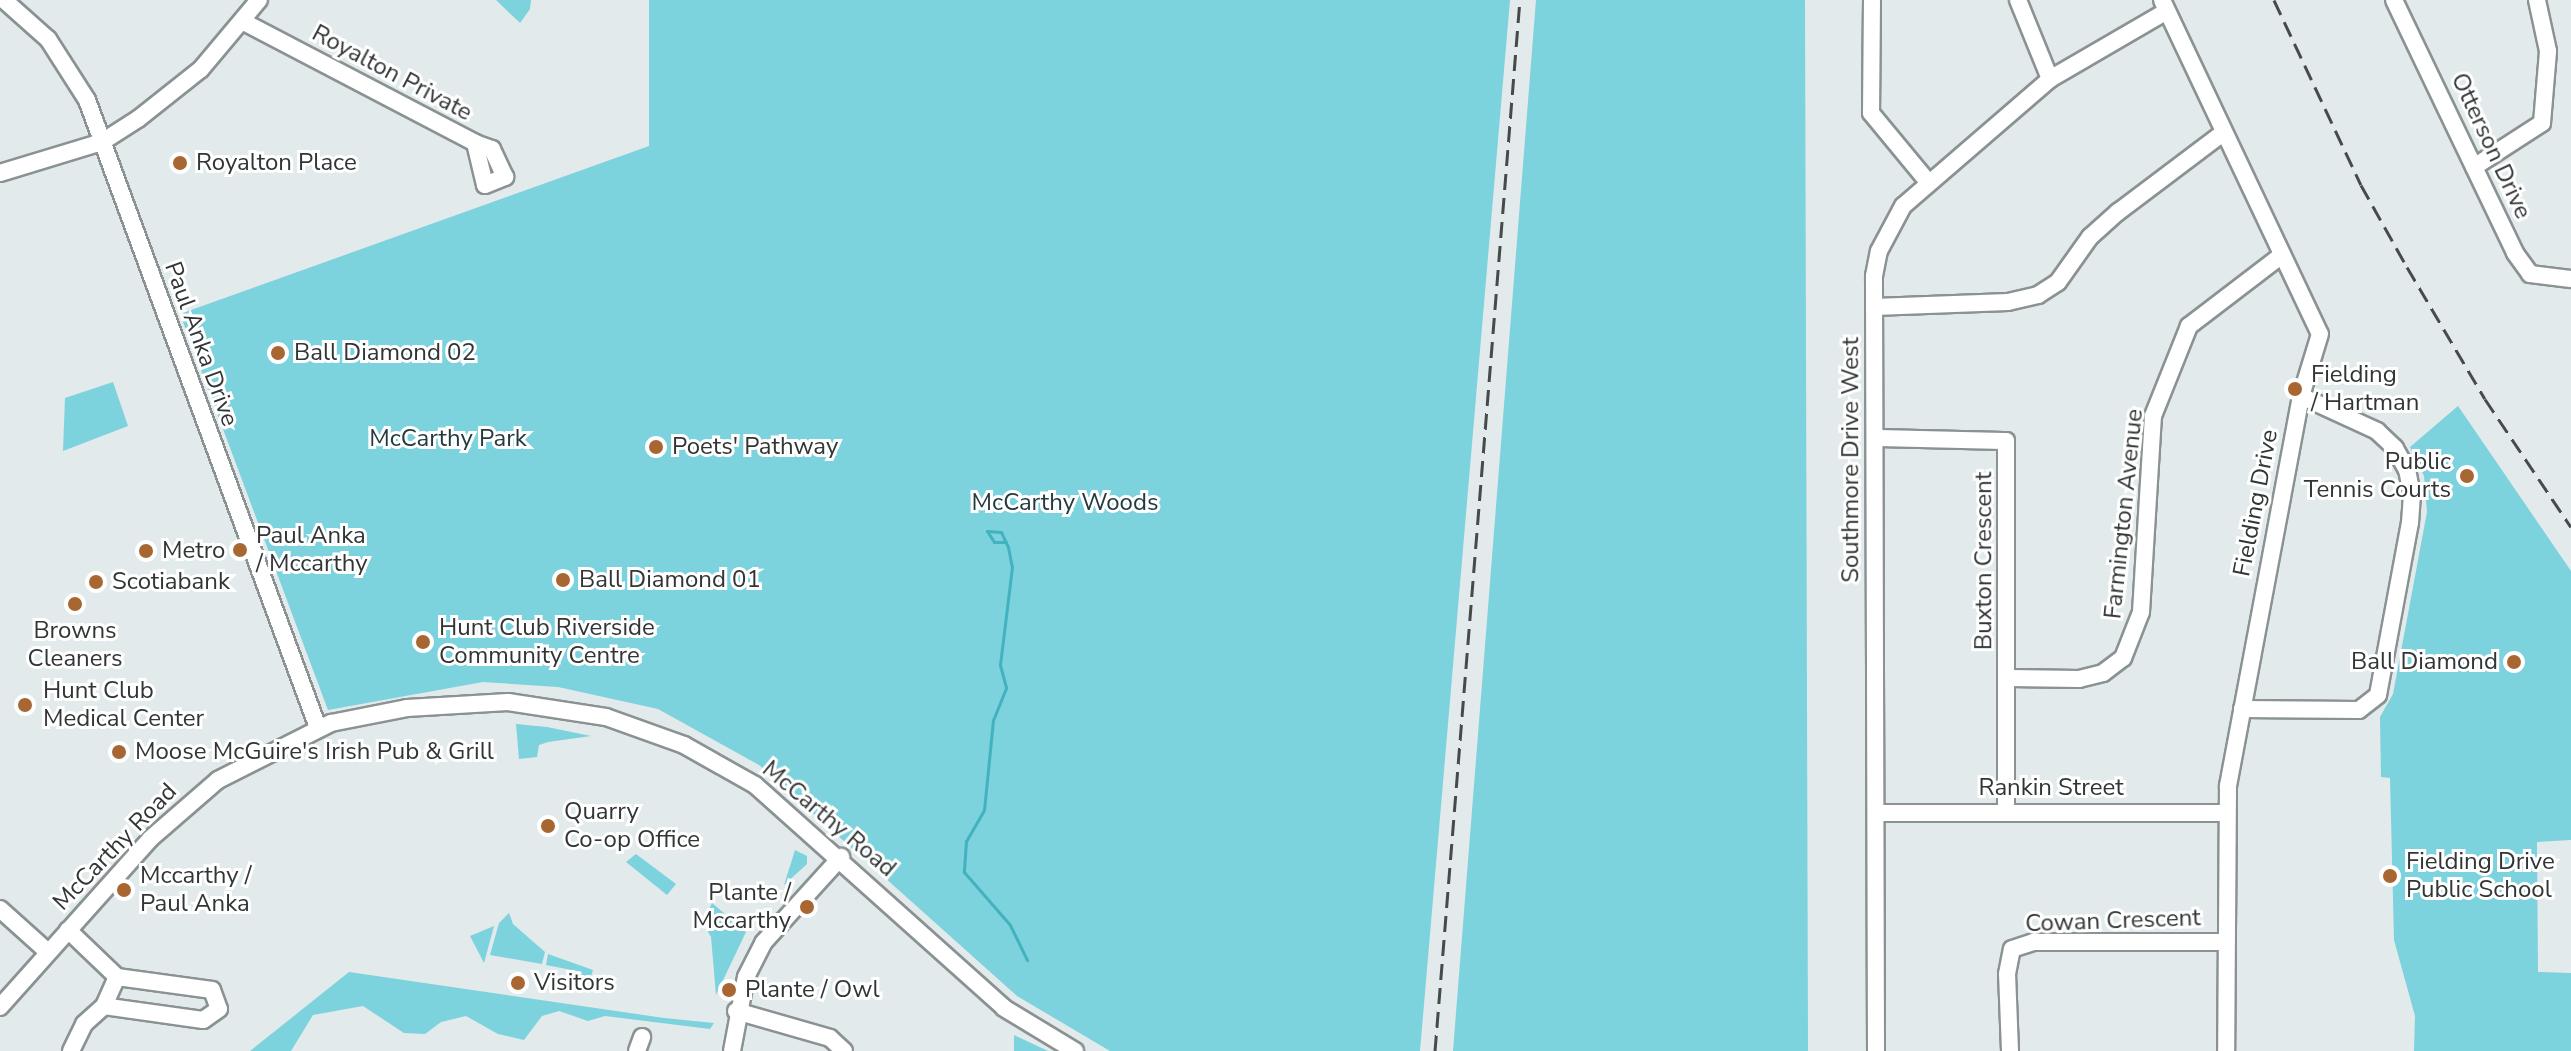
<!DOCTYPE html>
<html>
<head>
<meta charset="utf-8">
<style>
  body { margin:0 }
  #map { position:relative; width:2571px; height:1051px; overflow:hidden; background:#e2eaeb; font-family:"Nunito Sans",sans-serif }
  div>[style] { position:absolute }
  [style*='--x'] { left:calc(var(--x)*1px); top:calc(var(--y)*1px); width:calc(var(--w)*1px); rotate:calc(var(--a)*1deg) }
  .green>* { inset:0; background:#7cd2dd }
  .stream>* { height:3px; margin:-1.5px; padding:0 1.5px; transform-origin:1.5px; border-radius:1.5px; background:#43b2bf }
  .roads { filter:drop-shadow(2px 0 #8a9293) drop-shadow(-2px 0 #8a9293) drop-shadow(0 2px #8a9293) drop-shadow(0 -2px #8a9293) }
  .minor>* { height:16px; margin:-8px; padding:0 8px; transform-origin:8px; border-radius:8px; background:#fff }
  .rail>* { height:3px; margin-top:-1.5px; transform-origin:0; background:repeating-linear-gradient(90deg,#464a4a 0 16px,transparent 0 24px) }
  .dots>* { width:22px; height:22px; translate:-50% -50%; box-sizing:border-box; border:4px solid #fff; border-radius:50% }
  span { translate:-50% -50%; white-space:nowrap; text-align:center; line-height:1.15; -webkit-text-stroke:6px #fff; paint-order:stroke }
  .street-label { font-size:24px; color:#323535 }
  .poi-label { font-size:24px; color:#323535 }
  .left { translate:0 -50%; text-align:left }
  .right { translate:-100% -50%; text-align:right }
  .park-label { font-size:24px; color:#233b3f }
</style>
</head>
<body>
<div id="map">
  <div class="green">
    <div style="clip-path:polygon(496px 0,531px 0,530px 9px,520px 23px)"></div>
    <div style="clip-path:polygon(649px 0,1510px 0,1420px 1051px,1110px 1051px,1017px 996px,759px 765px,658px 709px,558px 687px,483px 682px,328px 710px,180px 314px,649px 146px)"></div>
    <div style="clip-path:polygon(1536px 0,1805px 0,1808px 1051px,1453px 1051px)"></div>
    <div style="clip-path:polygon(113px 382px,128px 426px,63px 451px,65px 398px)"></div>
    <div style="clip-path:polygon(2458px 406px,2571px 571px,2571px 840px,2537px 842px,2538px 972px,2571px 973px,2571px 1051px,2414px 1051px,2415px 1016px,2394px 940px,2390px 778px,2381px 777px,2380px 717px,2393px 694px,2427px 512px,2424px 476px,2410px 447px)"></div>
    <div style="clip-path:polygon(516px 724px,547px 727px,591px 736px,548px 742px,539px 745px,537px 757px,519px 759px)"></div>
    <div style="clip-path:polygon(795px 850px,807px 856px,807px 864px,784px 885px)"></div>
    <div style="clip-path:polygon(636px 854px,676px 884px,667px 895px,626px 862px)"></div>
    <div style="clip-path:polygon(712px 903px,746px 932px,716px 995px,711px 937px,703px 923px)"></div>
    <div style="clip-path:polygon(509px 913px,513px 924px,545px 952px,542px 964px,490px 955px,499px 923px)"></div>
    <div style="clip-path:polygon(494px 926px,484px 963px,470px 936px)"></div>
    <div style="clip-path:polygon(548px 954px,593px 970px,590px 980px,581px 979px,582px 972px,546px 965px)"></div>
    <div style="clip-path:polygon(349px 972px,664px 1018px,714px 1023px,710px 1029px,605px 1016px,588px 1021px,559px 1011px,542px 1016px,524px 1040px,498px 1034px,466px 1016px,441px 1022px,425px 1034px,404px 1033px,363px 1006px,313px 1015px,291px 1051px,250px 1051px)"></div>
    <div style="clip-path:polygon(1014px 1035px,1048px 1051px,1014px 1051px)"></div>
  </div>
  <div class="stream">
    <div style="--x:1006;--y:542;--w:12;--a:180"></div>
    <div style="--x:994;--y:542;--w:13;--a:-122"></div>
    <div style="--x:987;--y:531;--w:14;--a:4"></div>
    <div style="--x:1001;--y:532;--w:17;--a:65"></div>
    <div style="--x:1008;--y:547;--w:20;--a:79"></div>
    <div style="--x:1012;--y:567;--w:99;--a:97"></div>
    <div style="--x:1000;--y:665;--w:24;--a:75"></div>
    <div style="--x:1006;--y:688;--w:35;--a:112"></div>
    <div style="--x:993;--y:720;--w:90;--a:95.7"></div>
    <div style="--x:984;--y:810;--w:36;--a:120"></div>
    <div style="--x:966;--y:841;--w:31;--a:94"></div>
    <div style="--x:964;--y:872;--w:70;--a:49"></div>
    <div style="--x:1010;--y:925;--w:39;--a:64"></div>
  </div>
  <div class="roads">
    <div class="minor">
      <div style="--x:4;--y:0;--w:59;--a:41.6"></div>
      <div style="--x:48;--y:39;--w:72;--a:57.4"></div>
      <div style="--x:87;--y:100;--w:669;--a:69.8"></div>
      <div style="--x:1872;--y:0;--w:113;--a:90.5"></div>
      <div style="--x:1871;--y:113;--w:91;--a:50.4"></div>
      <div style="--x:2018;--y:0;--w:85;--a:67.9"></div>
      <div style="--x:2162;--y:0;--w:369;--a:64.7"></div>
      <div style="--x:2320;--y:334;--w:65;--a:107"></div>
      <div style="--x:2301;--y:396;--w:397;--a:100.6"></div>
      <div style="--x:2228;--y:786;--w:265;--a:90.4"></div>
      <div style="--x:2394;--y:0;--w:280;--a:64.4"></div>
      <div style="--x:2515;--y:253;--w:26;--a:54"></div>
      <div style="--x:2530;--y:274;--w:41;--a:7"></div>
      <div style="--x:244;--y:22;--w:261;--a:27.6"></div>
      <div style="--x:475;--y:143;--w:43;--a:76.6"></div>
      <div style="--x:485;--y:185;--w:22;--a:-22"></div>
      <div style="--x:505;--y:177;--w:31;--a:-115"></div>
      <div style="--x:492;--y:149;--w:18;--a:-161"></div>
      <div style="--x:2474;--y:167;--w:81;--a:-32.9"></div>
      <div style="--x:2542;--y:123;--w:72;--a:-85.2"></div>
      <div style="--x:2548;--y:51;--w:52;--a:-102.2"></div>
      <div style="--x:0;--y:173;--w:107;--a:-16.9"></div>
      <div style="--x:102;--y:142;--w:43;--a:-32.6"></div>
      <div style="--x:138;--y:119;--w:80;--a:-38.4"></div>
      <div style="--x:201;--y:69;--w:90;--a:-50"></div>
      <div style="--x:1874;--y:307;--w:134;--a:-2.1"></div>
      <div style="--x:2008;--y:302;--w:31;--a:-13"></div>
      <div style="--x:2038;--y:295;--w:24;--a:-33"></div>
      <div style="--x:2058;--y:282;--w:55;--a:-54.6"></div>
      <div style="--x:2090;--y:237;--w:38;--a:-42"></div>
      <div style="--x:2118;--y:212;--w:131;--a:-37"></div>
      <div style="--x:1876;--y:438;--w:130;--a:1.3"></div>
      <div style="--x:2006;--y:441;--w:371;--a:90"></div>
      <div style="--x:2009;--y:678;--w:70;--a:0.8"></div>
      <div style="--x:2079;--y:679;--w:25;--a:-14"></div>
      <div style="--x:2103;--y:673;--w:25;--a:-37"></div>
      <div style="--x:2123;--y:658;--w:49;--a:-68.6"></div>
      <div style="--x:2141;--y:612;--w:196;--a:-86.5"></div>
      <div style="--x:2153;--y:416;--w:97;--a:-68.2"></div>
      <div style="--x:2189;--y:326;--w:117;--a:-37.4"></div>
      <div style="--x:2242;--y:709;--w:117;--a:0.5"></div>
      <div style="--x:2359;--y:710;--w:24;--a:-38"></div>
      <div style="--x:2378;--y:695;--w:175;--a:-79.5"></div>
      <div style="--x:2410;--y:523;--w:28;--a:-86"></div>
      <div style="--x:2412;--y:495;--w:25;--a:-101"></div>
      <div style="--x:2407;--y:470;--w:25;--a:-119"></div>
      <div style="--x:2395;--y:448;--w:25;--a:-137"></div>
      <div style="--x:2377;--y:431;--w:84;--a:-155.3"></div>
      <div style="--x:1876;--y:813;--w:350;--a:0"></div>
      <div style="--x:0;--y:909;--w:64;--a:41.9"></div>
      <div style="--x:68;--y:930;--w:68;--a:43.8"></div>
      <div style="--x:117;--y:977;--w:96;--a:7.8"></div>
      <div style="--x:212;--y:990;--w:20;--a:70"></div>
      <div style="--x:219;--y:1009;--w:19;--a:145"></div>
      <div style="--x:203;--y:1020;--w:100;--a:-172"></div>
      <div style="--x:0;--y:1007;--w:225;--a:-48.2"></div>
      <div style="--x:150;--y:839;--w:90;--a:-40.9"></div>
      <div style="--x:218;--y:780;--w:127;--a:-26.8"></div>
      <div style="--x:331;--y:723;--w:77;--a:-11.2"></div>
      <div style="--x:407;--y:708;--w:101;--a:-3.4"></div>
      <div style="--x:508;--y:702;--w:99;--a:8.7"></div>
      <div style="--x:606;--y:717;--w:83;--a:19.7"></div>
      <div style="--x:684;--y:745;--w:81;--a:29.4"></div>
      <div style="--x:755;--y:785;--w:334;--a:41.8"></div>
      <div style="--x:1004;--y:1008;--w:83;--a:31.2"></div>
      <div style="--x:736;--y:1011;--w:98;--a:16"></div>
      <div style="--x:830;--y:1038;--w:19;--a:43"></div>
      <div style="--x:71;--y:1051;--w:30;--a:-64"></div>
      <div style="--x:84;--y:1024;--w:27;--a:-42"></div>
      <div style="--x:104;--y:1006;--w:32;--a:-66"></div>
      <div style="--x:637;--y:1051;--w:15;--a:-70"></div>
      <div style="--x:732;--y:1051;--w:75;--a:-79.3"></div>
      <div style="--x:746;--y:977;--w:39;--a:-63"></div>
      <div style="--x:764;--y:942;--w:115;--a:-47.8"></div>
      <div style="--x:1876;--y:1051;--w:775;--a:-90.15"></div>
      <div style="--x:1874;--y:276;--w:25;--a:-79"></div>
      <div style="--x:1879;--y:251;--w:51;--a:-61.9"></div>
      <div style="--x:1903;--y:206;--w:194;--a:-40.8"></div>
      <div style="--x:2050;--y:79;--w:135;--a:-30.2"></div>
      <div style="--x:2010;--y:1051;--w:77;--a:-92.2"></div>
      <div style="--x:2007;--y:974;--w:25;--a:-79"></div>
      <div style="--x:2012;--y:949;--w:23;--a:-18"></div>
      <div style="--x:2034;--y:942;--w:191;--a:0"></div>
    </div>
  </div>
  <div class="rail">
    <div style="--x:2274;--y:0;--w:204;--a:64.8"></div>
    <div style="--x:2361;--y:185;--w:94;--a:60.7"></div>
    <div style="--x:2407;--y:267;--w:153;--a:59.4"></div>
    <div style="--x:2485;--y:399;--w:154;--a:56.1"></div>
    <div style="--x:1435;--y:1051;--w:1054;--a:-85.38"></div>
  </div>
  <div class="dots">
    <div style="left:180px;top:163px;background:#a86632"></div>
    <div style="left:278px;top:353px;background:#a86632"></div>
    <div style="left:2295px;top:389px;background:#a86632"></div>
    <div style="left:656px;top:447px;background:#a86632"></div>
    <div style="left:2467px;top:476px;background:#a86632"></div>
    <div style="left:240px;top:550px;background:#a86632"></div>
    <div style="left:146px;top:551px;background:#a86632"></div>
    <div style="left:563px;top:580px;background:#a86632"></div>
    <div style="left:96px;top:582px;background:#a86632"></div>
    <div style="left:75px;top:604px;background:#a86632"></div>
    <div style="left:423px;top:642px;background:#a86632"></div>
    <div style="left:2514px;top:662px;background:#a86632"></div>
    <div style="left:25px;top:705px;background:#a86632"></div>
    <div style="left:119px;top:752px;background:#a86632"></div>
    <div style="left:548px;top:826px;background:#a86632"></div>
    <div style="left:2390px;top:876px;background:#a86632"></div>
    <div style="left:124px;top:890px;background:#a86632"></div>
    <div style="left:807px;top:907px;background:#a86632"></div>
    <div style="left:518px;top:983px;background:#a86632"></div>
    <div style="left:729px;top:990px;background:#a86632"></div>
  </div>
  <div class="street-label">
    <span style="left:392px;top:73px;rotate:28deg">Royalton Private</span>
    <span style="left:2491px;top:146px;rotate:65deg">Otterson Drive</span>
    <span style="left:201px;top:344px;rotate:70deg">Paul Anka Drive</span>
    <span style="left:1851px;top:460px;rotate:-90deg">Southmore Drive West</span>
    <span style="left:2256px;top:503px;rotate:-79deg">Fielding Drive</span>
    <span style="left:2124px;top:514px;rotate:-84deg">Farmington Avenue</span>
    <span style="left:1984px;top:561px;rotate:-90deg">Buxton Crescent</span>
    <span style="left:2051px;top:788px">Rankin Street</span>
    <span style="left:829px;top:819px;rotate:40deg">McCarthy Road</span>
    <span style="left:115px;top:847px;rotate:-46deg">McCarthy Road</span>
    <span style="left:2113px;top:921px;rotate:-2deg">Cowan Crescent</span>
  </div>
  <div class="poi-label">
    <span class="left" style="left:196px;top:163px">Royalton Place</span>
    <span class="left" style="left:294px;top:353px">Ball Diamond 02</span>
    <span class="left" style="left:2311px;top:389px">Fielding<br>/ Hartman</span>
    <span class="left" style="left:672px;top:447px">Poets' Pathway</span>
    <span class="right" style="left:2451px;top:476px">Public<br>Tennis Courts</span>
    <span class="left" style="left:256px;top:550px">Paul Anka<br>/ Mccarthy</span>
    <span class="left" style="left:162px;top:551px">Metro</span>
    <span class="left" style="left:579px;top:580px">Ball Diamond 01</span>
    <span class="left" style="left:112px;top:582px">Scotiabank</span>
    <span class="left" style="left:439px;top:642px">Hunt Club Riverside<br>Community Centre</span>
    <span style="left:75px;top:645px">Browns<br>Cleaners</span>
    <span class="right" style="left:2498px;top:662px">Ball Diamond</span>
    <span class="left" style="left:43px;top:705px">Hunt Club<br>Medical Center</span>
    <span class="left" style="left:135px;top:752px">Moose McGuire's Irish Pub &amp; Grill</span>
    <span class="left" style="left:564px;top:826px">Quarry<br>Co-op Office</span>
    <span class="left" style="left:2406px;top:876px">Fielding Drive<br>Public School</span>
    <span class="left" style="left:140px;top:890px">Mccarthy /<br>Paul Anka</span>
    <span class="right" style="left:791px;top:907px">Plante /<br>Mccarthy</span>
    <span class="left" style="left:534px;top:983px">Visitors</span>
    <span class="left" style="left:745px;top:990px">Plante / Owl</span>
  </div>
  <div class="park-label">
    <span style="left:448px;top:439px">McCarthy Park</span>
    <span style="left:1065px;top:503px">McCarthy Woods</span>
  </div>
</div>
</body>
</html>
